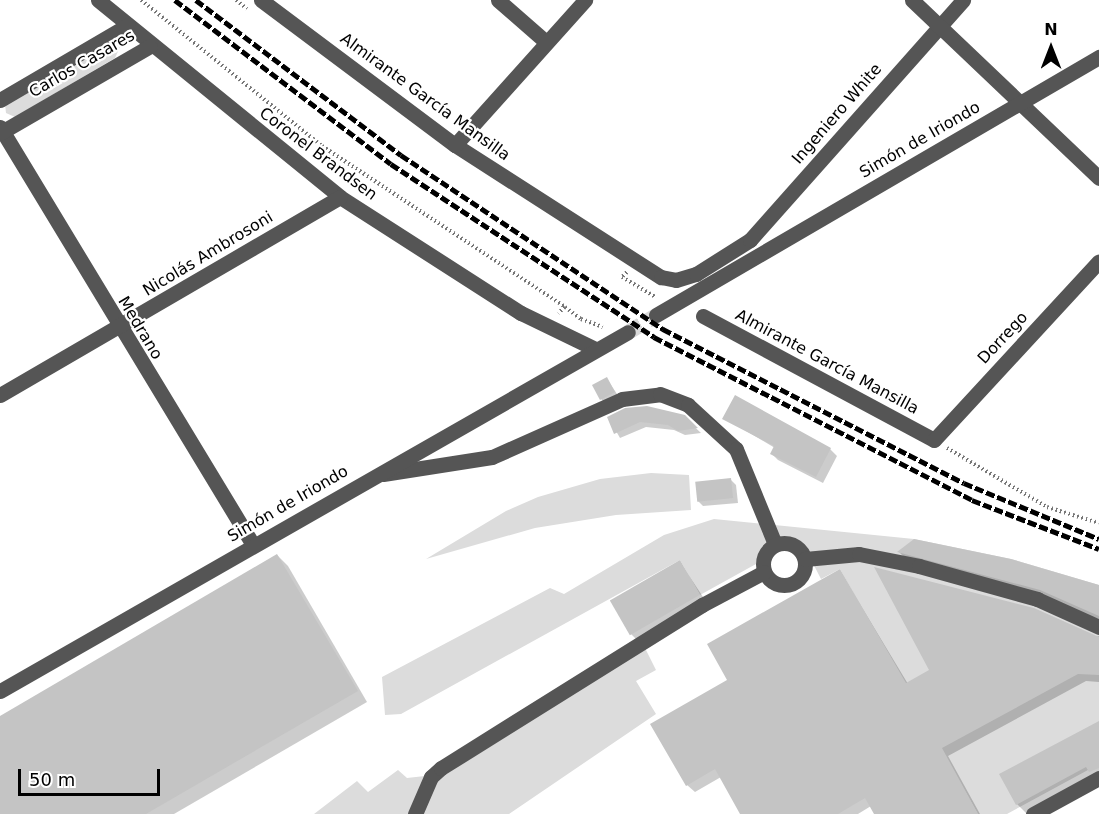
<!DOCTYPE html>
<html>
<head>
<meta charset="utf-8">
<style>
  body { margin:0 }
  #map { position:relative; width:1099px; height:814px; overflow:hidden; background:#fff; font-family:"DejaVu Sans",sans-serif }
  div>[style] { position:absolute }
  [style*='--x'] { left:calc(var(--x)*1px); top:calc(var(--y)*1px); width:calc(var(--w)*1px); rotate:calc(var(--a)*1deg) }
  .green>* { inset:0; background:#dcdcdc }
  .shadow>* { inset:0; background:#0003 }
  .building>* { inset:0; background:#c4c4c4; transform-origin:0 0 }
  .minor-tunnel>* { height:15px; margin-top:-7.5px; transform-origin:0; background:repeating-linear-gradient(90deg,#d9d9d9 0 15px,transparent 0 23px) }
  .path>* { height:4px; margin-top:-2px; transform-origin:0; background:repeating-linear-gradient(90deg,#777 0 1.5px,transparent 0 4.5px) }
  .minor>* { height:15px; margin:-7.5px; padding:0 7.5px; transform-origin:7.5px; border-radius:7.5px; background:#555 }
  .minor>.ring { margin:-7.5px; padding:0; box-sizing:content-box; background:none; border:15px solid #555; border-radius:50% }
  .rail>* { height:4.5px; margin-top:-2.25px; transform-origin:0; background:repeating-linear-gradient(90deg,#000 0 9px,transparent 0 12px) }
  span { translate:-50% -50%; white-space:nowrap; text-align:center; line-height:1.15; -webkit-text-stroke:4.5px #fff; paint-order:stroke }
  .street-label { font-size:16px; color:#000 }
  .north { position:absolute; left:1021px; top:18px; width:60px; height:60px; -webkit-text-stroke:4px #fff; paint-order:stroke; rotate:0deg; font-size:16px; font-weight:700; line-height:24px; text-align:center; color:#000 }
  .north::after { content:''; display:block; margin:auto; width:21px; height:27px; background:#000; clip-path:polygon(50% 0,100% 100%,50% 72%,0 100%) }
  .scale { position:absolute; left:18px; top:769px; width:142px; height:27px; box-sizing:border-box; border:3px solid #000; border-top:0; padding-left:8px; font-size:18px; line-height:21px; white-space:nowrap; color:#000; -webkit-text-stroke:4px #fff; paint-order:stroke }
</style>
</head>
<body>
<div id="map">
  <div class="green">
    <div style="clip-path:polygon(112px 41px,120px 47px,115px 58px,15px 117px,6px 113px,5px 104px)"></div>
    <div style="clip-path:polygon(651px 473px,689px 475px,691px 510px,616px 515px,535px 528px,426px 559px,506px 511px,538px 497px,600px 479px)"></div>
    <div style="clip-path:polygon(714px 519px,914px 539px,1011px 559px,1099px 585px,1099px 764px,1007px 814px,978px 814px,840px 569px,821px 579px,805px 548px,796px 540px,782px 537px,769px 541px,760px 551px,756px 564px,700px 595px,680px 560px,401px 714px,385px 715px,382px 677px,550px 588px,564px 594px,664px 535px)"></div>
    <div style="clip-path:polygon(642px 642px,656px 670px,636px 681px,656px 714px,509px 814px,314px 814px,357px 781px,368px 792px,398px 770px,407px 778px,425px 776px)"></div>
  </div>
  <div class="shadow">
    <div style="clip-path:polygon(607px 379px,619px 397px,605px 403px,600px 398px)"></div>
    <div style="clip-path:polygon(608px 417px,684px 417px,701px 433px,685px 435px,674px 430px,646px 427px,620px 438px)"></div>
    <div style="clip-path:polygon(724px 418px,830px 449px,837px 456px,823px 483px,778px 460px,772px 454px,775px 448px)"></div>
    <div style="clip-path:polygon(731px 480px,736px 485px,738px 503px,703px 506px,698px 501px)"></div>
    <div style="clip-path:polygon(899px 552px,1099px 587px,1099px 619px,906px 559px)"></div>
    <div style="clip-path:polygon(277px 555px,288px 566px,367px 702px,174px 814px,0 814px,0 718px)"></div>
    <div style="clip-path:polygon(680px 562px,707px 603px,639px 642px,631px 634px)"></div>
    <div style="clip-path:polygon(840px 571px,908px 684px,1099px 636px,1099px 682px,1086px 681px,948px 756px,980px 814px,876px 814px,871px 806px,858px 814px,742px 814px,721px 777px,695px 792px,687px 785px,729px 680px)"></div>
    <div style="clip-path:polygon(1099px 723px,1099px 780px,1026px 813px,1017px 804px)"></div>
  </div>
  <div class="building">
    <div style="left:607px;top:377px;width:17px;height:17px;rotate:62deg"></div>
    <div style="clip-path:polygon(735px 395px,831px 448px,816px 477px,770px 454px,774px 446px,722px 419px)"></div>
    <div style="clip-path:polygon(647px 406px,685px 415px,698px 428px,678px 431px,668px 425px,640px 422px,614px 434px,607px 417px,625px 408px)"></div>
    <div style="left:731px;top:478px;width:20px;height:36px;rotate:84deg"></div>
    <div style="clip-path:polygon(914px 539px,1011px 559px,1099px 585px,1099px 616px,1040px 590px,897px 552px)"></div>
    <div style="clip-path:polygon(277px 554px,358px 691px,146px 814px,0 814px,0 716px)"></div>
    <div style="left:680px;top:560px;width:40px;height:81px;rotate:60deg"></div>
    <div style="clip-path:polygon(874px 567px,1034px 608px,1099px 637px,1099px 675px,1078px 674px,942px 748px,978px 814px,874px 814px,865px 798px,838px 814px,740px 814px,715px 769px,686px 786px,650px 724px,727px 680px,707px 644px,840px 569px,906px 683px,929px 670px)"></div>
    <div style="clip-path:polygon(1099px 721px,1099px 768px,1089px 772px,1086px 767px,1016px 805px,999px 774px)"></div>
  </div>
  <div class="minor-tunnel">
    <div style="--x:628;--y:332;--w:33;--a:-31"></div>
  </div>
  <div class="path">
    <div style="--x:141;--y:0;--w:233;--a:38.9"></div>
    <div style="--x:322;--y:146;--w:291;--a:33.5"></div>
    <div style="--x:565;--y:307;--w:9;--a:139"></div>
    <div style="--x:236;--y:0;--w:14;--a:39"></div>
    <div style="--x:627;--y:272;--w:7;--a:135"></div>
    <div style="--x:622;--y:277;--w:39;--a:31"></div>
    <div style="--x:565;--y:307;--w:20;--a:37"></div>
    <div style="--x:581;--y:319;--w:23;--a:20"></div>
    <div style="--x:947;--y:448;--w:116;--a:30.5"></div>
    <div style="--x:1047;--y:507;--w:54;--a:17.1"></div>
  </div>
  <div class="minor">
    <div style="--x:98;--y:0;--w:312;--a:39.1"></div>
    <div style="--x:340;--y:197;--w:215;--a:32.7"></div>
    <div style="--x:521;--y:313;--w:82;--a:25.9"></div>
    <div style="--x:261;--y:0;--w:242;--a:36.8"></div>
    <div style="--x:455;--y:145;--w:245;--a:32.7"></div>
    <div style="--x:661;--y:277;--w:15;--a:11"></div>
    <div style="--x:676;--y:280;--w:21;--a:-17"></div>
    <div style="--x:696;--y:274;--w:64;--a:-32.2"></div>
    <div style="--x:750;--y:240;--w:321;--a:-48.4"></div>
    <div style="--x:498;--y:0;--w:64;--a:41.2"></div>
    <div style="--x:912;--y:0;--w:258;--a:43.6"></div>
    <div style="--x:0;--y:100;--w:148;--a:-30.4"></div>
    <div style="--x:0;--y:127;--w:489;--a:58.8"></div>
    <div style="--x:0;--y:133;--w:173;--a:-30.1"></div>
    <div style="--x:455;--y:145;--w:195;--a:-48.1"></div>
    <div style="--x:656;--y:315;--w:513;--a:-30.22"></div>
    <div style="--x:703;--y:316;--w:262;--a:28.2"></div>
    <div style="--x:934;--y:440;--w:243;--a:-47.3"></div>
    <div style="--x:0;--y:395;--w:393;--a:-30.2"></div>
    <div style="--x:383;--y:474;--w:110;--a:-8.9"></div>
    <div style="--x:492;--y:457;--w:142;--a:-24"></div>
    <div style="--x:622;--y:399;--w:38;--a:-7"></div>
    <div style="--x:660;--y:394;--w:30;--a:21"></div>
    <div style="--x:688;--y:405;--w:65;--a:42.5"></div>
    <div style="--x:736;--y:449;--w:103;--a:67.7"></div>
    <div class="ring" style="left:763px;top:543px;width:27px;height:27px"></div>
    <div style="--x:805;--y:559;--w:54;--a:-5.3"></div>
    <div style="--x:859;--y:554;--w:61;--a:11.3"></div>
    <div style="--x:919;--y:566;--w:123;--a:15.6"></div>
    <div style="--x:1037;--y:599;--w:68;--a:24.3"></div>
    <div style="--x:0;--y:691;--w:723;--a:-29.75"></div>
    <div style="--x:415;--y:814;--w:40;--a:-66.6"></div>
    <div style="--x:431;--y:777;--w:13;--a:-42"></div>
    <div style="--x:441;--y:768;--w:308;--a:-32"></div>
    <div style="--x:702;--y:605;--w:70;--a:-28"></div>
    <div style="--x:1033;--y:814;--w:75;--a:-28.6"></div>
  </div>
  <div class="rail">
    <div style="--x:175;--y:0;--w:271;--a:37.2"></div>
    <div style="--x:391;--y:164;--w:315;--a:33.3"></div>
    <div style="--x:654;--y:337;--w:357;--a:27.1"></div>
    <div style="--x:972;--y:500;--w:136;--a:21.1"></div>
    <div style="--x:196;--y:0;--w:257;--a:37.1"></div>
    <div style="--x:401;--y:155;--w:315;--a:33.6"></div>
    <div style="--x:663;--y:329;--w:338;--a:27.1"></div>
    <div style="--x:964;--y:483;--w:146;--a:22.5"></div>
  </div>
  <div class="street-label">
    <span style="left:82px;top:64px;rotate:-30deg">Carlos Casares</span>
    <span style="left:425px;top:97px;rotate:36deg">Almirante García Mansilla</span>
    <span style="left:837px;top:114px;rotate:-49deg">Ingeniero White</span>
    <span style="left:920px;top:140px;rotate:-30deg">Simón de Iriondo</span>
    <span style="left:318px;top:154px;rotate:37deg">Coronel Brandsen</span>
    <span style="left:208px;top:254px;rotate:-31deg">Nicolás Ambrosoni</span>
    <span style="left:140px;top:328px;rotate:59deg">Medrano</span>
    <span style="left:1003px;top:338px;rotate:-47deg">Dorrego</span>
    <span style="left:827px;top:362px;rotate:28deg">Almirante García Mansilla</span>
    <span style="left:288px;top:504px;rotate:-30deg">Simón de Iriondo</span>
  </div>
  <div class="north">N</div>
  <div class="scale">50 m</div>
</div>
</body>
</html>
